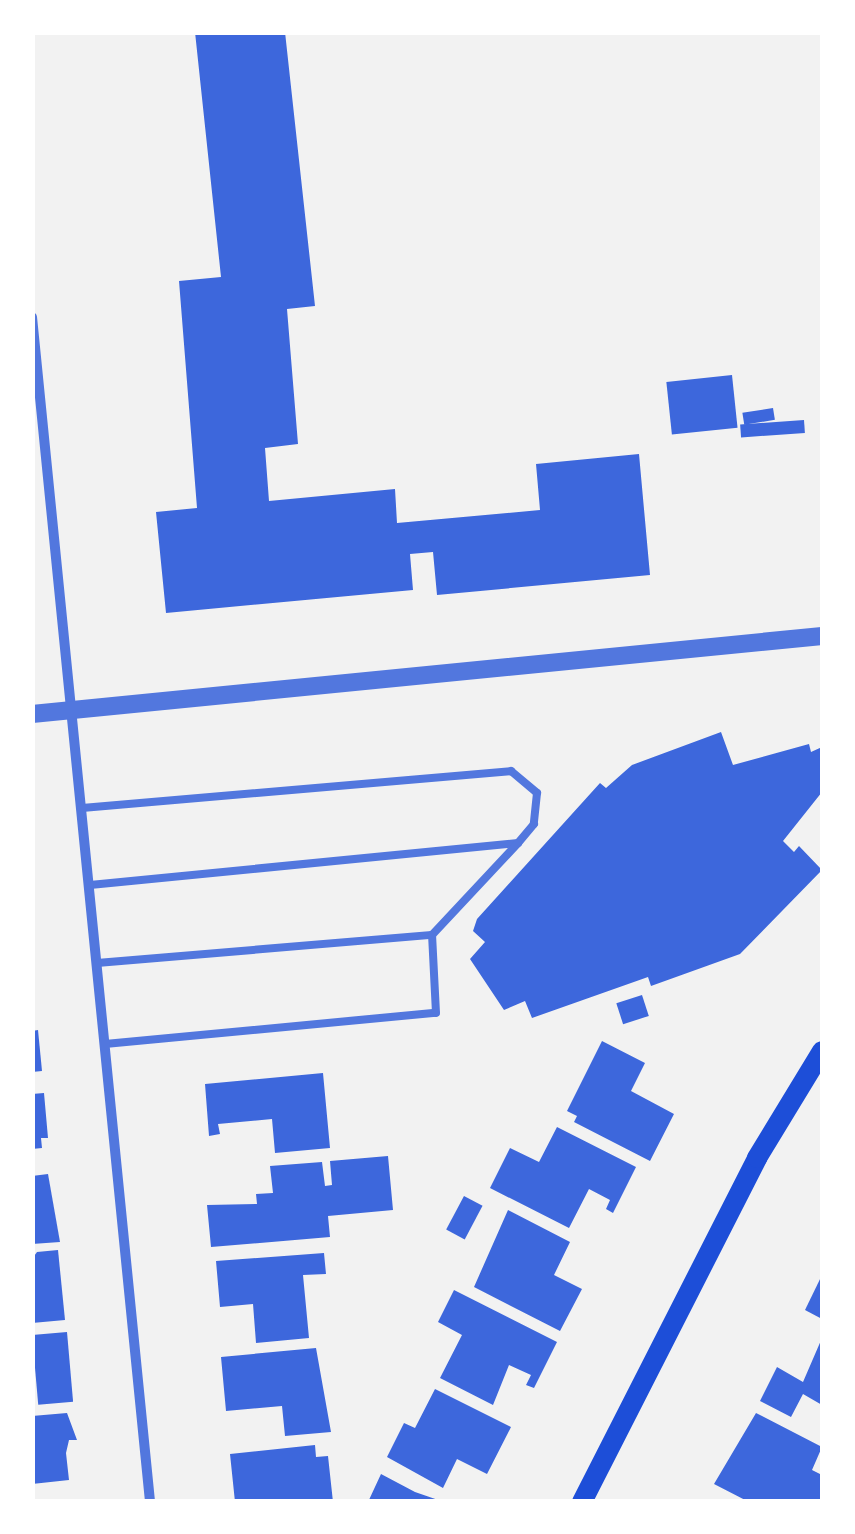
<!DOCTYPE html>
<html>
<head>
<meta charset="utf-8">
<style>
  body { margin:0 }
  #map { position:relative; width:855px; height:1534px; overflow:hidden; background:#f2f2f2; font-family:"Fira Sans Condensed",sans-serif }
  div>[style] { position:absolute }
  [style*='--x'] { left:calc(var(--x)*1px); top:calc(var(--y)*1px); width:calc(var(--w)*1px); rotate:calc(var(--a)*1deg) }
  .building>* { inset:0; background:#3d67dc; transform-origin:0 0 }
  .service>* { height:8px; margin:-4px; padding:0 4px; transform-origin:4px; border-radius:4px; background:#5277de }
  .minor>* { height:10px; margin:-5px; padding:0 5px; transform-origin:5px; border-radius:5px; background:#5277de }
  .tertiary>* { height:18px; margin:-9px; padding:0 9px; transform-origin:9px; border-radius:9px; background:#5277de }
  .secondary>* { height:20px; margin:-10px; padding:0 10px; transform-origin:10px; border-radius:10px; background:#1d4ed8 }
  span { translate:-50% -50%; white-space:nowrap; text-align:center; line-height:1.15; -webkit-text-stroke:8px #fff; paint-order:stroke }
  .frame { position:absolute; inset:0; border:35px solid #fff; pointer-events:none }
</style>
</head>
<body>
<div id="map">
  <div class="building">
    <div style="clip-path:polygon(195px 32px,285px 32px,315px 306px,287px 309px,298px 444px,265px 448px,269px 501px,395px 489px,397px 523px,540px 510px,536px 464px,639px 454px,650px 575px,437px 595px,433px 552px,410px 554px,413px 590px,166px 613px,156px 512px,197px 508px,179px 281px,221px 277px)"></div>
    <div style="left:732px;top:375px;width:53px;height:66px;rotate:84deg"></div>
    <div style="left:773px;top:408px;width:12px;height:31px;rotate:81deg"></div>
    <div style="left:804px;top:420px;width:13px;height:64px;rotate:86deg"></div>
    <div style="clip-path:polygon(721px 732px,733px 765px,809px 744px,811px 752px,822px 747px,822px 792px,783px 841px,794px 852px,799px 846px,822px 870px,740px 954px,651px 986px,648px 977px,532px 1018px,525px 1001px,504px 1010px,470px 959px,485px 942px,473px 931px,477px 919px,600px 783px,606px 788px,632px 765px)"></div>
    <div style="left:642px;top:995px;width:22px;height:27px;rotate:72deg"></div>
    <div style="clip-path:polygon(38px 1030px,42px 1071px,32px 1072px,32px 1031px)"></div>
    <div style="clip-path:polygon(602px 1041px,645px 1063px,631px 1091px,674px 1114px,650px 1161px,574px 1122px,577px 1116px,567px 1111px)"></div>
    <div style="clip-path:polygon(323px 1073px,330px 1148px,275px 1153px,272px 1119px,218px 1124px,220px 1134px,209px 1136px,205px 1084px)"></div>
    <div style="clip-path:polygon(44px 1093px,48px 1138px,41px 1138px,42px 1148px,32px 1149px,32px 1094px)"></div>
    <div style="clip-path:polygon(557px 1127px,636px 1167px,613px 1213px,606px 1209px,610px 1200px,589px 1189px,569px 1228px,490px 1188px,510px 1148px,539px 1162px)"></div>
    <div style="clip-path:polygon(388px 1156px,393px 1210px,328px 1216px,330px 1237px,211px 1247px,207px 1205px,257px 1204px,256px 1194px,273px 1193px,270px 1166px,322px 1162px,325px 1186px,332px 1185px,330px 1161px)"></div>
    <div style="clip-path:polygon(48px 1174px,60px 1242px,32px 1244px,32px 1176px)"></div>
    <div style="left:464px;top:1196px;width:21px;height:38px;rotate:28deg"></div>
    <div style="clip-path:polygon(508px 1210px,570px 1242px,554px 1275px,582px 1289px,560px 1331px,474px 1287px)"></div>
    <div style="clip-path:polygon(58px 1250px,65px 1320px,32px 1323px,32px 1259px,37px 1252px)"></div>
    <div style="clip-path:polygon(324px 1253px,326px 1274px,303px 1275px,309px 1338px,256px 1343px,253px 1304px,220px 1307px,216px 1261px)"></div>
    <div style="clip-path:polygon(822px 1275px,822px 1319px,805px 1310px)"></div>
    <div style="clip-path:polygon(454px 1290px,557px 1342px,534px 1388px,526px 1385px,531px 1375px,509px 1365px,493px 1405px,440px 1378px,462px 1335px,438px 1322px)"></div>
    <div style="left:67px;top:1332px;width:70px;height:35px;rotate:85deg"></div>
    <div style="clip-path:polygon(822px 1338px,822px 1405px,803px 1394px,791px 1417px,760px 1401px,777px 1367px,803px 1382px)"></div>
    <div style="clip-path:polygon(316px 1348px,331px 1432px,285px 1436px,282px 1406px,226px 1411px,221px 1357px)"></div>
    <div style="clip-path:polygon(435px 1389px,511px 1427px,487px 1474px,457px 1459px,443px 1488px,387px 1457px,404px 1423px,415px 1428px)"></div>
    <div style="clip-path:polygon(67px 1413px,77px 1440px,69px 1440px,66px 1453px,69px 1480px,32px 1484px,32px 1416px)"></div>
    <div style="clip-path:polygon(756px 1413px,822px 1447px,812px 1470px,822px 1475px,822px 1502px,749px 1502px,714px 1484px)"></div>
    <div style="clip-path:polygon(315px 1445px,316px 1457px,328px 1456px,333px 1502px,235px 1502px,230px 1454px)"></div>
    <div style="clip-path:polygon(381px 1474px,415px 1492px,444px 1502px,368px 1502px)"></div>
  </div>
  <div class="service">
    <div style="--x:82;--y:808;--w:431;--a:-4.9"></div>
    <div style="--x:511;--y:771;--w:34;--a:40"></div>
    <div style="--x:537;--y:793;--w:31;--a:96"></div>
    <div style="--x:534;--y:824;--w:25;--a:130"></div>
    <div style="--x:518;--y:843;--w:430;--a:174.4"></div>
    <div style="--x:97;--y:963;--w:336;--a:-4.8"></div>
    <div style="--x:432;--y:935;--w:126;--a:-46.9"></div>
    <div style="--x:105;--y:1044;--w:332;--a:-5.4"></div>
    <div style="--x:436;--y:1013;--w:78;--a:-92.9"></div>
  </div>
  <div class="minor">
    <div style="--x:32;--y:317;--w:1191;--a:84.31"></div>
  </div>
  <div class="tertiary">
    <div style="--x:32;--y:714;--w:794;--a:-5.64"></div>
  </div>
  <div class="secondary">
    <div style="--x:582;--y:1502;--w:386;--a:-63"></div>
    <div style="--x:757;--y:1158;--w:125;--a:-58.7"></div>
  </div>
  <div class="frame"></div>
</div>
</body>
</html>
